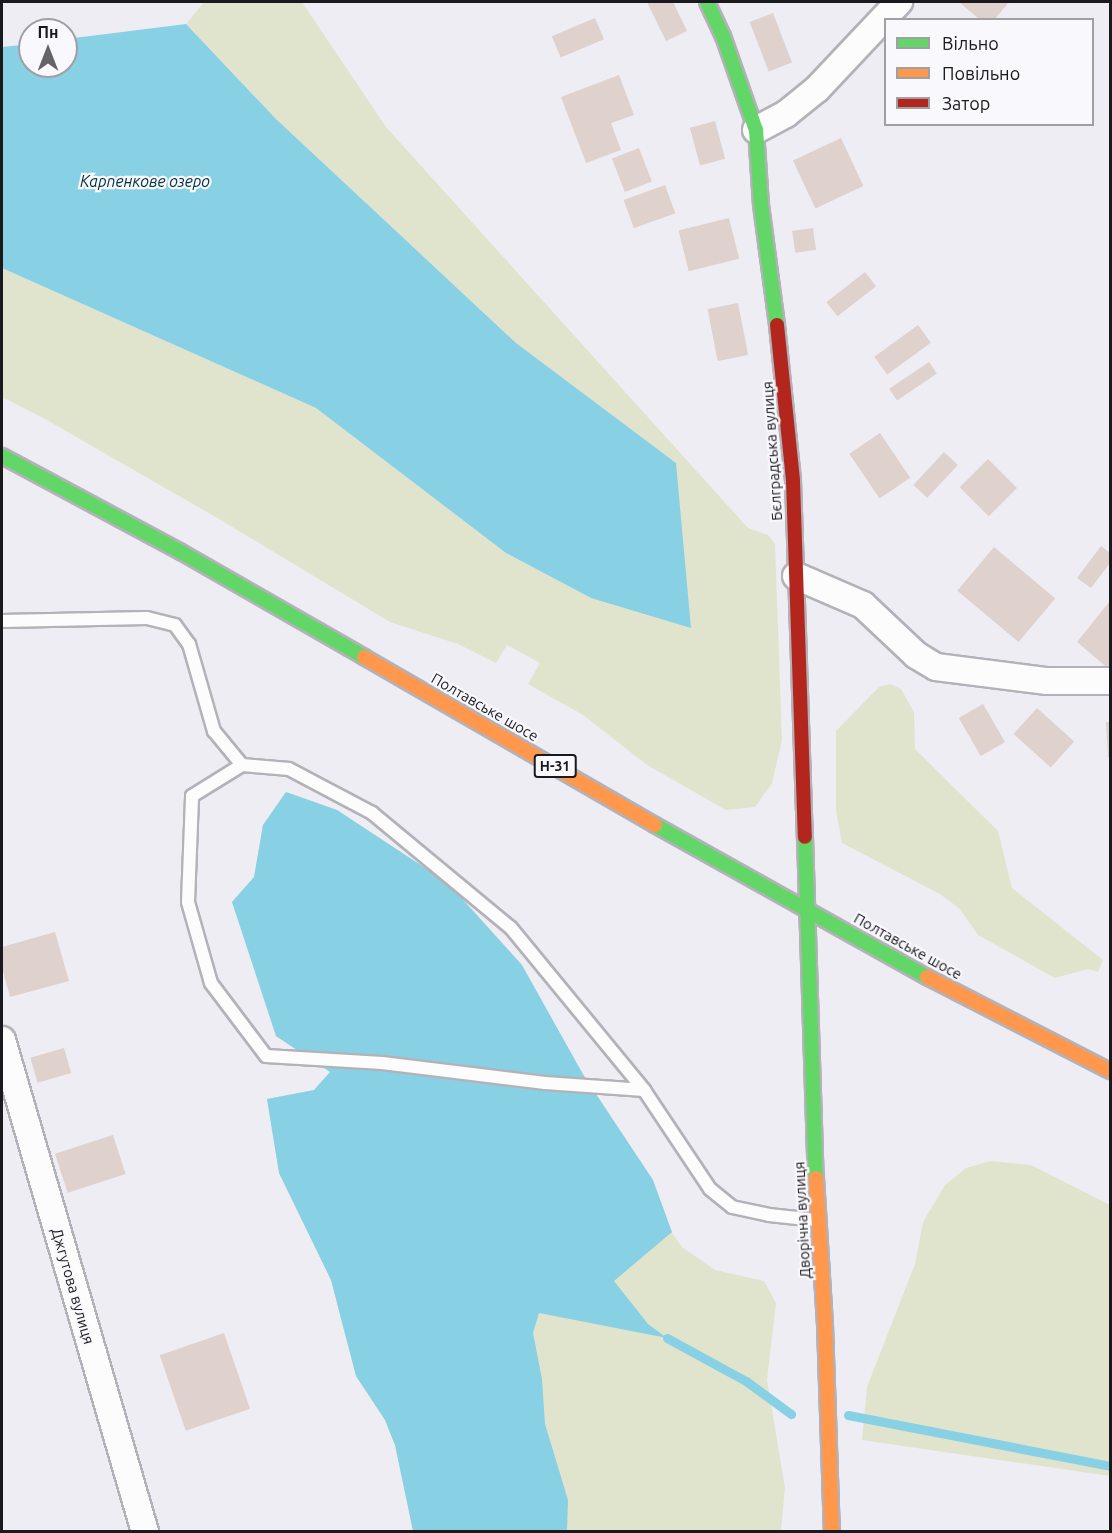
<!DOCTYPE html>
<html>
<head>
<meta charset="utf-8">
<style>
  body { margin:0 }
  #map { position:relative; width:1112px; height:1533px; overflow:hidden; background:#eeedf4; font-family:Ubuntu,sans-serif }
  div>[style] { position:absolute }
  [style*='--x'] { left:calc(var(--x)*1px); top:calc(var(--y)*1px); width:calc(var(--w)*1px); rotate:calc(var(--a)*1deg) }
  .green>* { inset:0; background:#e0e4cc }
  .water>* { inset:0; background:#88d0e3 }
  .stream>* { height:9px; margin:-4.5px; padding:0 4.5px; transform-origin:4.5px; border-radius:4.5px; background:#88d0e3 }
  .building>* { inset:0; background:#dfd1cc; transform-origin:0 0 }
  .roads { filter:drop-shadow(2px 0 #b3b2b8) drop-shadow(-2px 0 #b3b2b8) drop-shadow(0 2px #b3b2b8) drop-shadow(0 -2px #b3b2b8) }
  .lane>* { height:12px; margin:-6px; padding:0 6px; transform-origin:6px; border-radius:6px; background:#fcfcfd }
  .street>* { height:26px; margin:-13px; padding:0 13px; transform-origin:13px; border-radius:13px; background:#fcfcfd }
  .fast>* { height:14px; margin:-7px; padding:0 7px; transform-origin:7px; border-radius:7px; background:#63d668 }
  .slow>* { height:14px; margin:-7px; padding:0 7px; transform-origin:7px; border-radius:7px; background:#ff974d }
  .jam>* { height:14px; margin:-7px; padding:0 7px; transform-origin:7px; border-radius:7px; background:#b3261e }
  span { translate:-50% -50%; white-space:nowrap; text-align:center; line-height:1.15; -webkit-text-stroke:4.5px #f9f8fd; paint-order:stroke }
  .shield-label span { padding:2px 4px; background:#f9f8fd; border:2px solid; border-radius:4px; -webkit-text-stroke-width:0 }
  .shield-label { font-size:14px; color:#1a191e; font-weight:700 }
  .street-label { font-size:15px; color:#1a191e }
  .water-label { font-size:16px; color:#00333d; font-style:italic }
  .frame { position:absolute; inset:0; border:3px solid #1a191e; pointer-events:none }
  .legend { position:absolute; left:884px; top:18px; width:210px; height:108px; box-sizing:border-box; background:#f9f8fd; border:2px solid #a09fa4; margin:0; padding:8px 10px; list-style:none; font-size:18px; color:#1a191e }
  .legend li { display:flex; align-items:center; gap:12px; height:30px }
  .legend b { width:30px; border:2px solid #a09fa4 }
  .north { position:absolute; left:18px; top:18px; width:60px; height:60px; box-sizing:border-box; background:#f9f8fd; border:2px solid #a09fa4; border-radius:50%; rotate:0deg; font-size:16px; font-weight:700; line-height:24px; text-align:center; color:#1a191e }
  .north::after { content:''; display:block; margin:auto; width:21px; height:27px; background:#646369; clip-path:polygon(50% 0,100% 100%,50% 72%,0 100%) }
</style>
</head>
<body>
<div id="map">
  <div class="green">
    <div style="clip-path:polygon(204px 2px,302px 2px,386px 127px,748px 528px,768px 535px,775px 544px,782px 740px,772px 783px,755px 807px,726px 810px,647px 765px,583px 715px,528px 684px,540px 663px,507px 645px,496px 663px,458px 644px,390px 622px,219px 519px,45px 419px,2px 397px,2px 268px,316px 408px,506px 553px,591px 598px,676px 463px,516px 343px,276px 119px,186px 24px)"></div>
    <div style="clip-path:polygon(890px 684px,901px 689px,914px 712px,915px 749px,998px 831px,1012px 888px,1103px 960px,1098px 972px,1088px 969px,1055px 978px,978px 935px,960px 909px,940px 894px,842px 843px,836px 811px,836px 731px,879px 687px)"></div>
    <div style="clip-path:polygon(286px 792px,337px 810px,448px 883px,522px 965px,548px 1021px,653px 1180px,667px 1226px,682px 1247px,715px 1270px,764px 1281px,776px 1303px,767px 1380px,785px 1488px,781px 1531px,413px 1531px,395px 1445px,385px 1420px,356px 1376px,331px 1280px,279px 1173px,267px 1099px,314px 1090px,330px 1072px,276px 1036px,232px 902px,254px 877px,263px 825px)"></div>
    <div style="clip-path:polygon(991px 1161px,1031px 1165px,1110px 1205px,1110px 1476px,862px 1440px,867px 1387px,915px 1264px,923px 1222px,945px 1185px,966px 1168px)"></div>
  </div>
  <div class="water">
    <div style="clip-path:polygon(186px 24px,276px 119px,516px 343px,676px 463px,691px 628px,591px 598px,506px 553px,316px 408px,2px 268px,2px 47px,30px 44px,30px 66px,66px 66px,66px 39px)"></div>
    <div style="clip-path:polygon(286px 792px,337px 810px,448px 883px,522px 965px,584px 1076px,653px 1180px,672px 1232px,614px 1281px,648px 1324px,667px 1338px,539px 1313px,533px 1333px,542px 1379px,545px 1424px,568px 1500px,567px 1531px,413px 1531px,395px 1445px,385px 1420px,356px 1376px,331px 1280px,279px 1173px,267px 1099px,314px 1090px,330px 1072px,276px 1036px,232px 902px,254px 877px,263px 825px)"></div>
  </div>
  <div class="stream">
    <div style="--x:667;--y:1338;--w:90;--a:28.6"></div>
    <div style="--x:746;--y:1381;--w:56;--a:36.3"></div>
    <div style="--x:848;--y:1415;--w:267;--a:11"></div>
  </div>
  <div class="building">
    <div style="clip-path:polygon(647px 2px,673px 2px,687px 31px,666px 41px)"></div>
    <div style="clip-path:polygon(959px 2px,1009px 2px,994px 20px,980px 20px)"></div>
    <div style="left:773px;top:13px;width:53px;height:25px;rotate:69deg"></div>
    <div style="left:595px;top:18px;width:23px;height:47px;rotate:67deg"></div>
    <div style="clip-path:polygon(619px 75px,634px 115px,611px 123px,621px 150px,586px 163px,561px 97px)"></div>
    <div style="left:715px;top:121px;width:39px;height:26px;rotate:75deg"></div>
    <div style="left:841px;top:138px;width:53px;height:53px;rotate:65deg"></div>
    <div style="left:639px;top:148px;width:36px;height:29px;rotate:69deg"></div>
    <div style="left:665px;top:185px;width:30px;height:44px;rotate:70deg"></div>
    <div style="left:729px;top:218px;width:42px;height:52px;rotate:76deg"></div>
    <div style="left:813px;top:228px;width:22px;height:21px;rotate:82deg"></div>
    <div style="left:865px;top:272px;width:18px;height:49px;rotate:52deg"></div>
    <div style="left:738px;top:303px;width:53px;height:31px;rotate:79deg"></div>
    <div style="left:918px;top:325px;width:22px;height:54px;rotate:54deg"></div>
    <div style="left:929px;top:362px;width:14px;height:48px;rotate:56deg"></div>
    <div style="left:880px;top:433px;width:54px;height:37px;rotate:56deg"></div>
    <div style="left:944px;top:452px;width:19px;height:45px;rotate:43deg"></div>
    <div style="left:988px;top:459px;width:41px;height:40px;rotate:45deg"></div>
    <div style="clip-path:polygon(1101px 546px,1110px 553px,1110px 563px,1091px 588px,1077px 578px)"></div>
    <div style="left:994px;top:547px;width:80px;height:57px;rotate:40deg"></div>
    <div style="clip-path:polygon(1110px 601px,1110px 670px,1077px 642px)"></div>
    <div style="left:983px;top:704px;width:44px;height:28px;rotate:60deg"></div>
    <div style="left:1037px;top:708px;width:50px;height:35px;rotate:42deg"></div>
    <div style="clip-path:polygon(1106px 722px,1110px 722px,1110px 757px,1108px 757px)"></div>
    <div style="clip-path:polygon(55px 932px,69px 981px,10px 997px,2px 967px,2px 947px)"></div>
    <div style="left:64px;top:1048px;width:26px;height:35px;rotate:74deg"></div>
    <div style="left:113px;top:1135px;width:41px;height:61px;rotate:72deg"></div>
    <div style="left:224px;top:1333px;width:80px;height:68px;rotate:71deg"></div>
  </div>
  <div class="roads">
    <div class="lane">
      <div style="--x:2;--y:621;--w:145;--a:-1.2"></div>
      <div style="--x:147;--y:618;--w:29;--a:14"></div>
      <div style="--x:175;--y:625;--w:24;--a:54"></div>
      <div style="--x:189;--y:644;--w:91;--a:74"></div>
      <div style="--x:214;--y:731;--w:44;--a:50.5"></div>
      <div style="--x:644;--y:1090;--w:99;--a:-176"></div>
      <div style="--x:545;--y:1083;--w:164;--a:-173"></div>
      <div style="--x:382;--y:1063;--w:116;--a:-176.5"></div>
      <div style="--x:266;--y:1056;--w:91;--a:-127"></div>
      <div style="--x:211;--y:983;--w:84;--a:-105.9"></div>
      <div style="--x:188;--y:902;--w:106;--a:-87.8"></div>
      <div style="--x:192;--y:796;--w:59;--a:-31.8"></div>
      <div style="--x:242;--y:765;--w:47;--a:4.9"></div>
      <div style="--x:289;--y:769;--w:94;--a:27.9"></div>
      <div style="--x:372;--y:813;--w:180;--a:39.6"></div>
      <div style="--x:511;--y:928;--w:210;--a:50.6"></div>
      <div style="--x:644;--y:1090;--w:119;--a:56.3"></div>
      <div style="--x:710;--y:1189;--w:28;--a:39"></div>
      <div style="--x:732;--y:1207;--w:38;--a:12"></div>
      <div style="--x:769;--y:1215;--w:47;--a:6.1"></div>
    </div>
    <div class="street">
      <div style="--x:756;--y:130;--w:34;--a:-28"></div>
      <div style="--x:786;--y:114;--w:40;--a:-39"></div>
      <div style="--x:817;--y:89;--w:120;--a:-46.7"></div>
      <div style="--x:796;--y:576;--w:73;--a:23.4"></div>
      <div style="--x:863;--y:605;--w:73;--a:43.3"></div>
      <div style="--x:916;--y:655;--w:23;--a:31"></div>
      <div style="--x:936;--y:667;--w:112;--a:7.2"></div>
      <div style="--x:1047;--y:681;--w:63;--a:0"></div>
      <div style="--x:2;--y:1040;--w:512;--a:73.79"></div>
    </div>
    <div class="fast">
      <div style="--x:707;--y:2;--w:38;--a:65"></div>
      <div style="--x:723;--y:36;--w:100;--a:70.7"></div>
      <div style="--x:756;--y:130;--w:75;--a:86.2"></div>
      <div style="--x:761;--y:205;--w:121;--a:82.4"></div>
      <div style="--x:2;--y:456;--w:203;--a:28.2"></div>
      <div style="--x:181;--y:552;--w:211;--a:29.8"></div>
      <div style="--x:655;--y:825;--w:312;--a:29.2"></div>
      <div style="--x:805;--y:837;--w:341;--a:88.2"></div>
    </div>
    <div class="slow">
      <div style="--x:364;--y:657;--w:336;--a:30"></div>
      <div style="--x:927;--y:977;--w:206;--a:27.2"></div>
      <div style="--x:816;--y:1178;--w:147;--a:86.5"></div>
      <div style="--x:825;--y:1325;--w:207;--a:88.1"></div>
    </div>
    <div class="jam">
      <div style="--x:777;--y:325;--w:157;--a:84.1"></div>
      <div style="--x:793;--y:481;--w:356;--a:88.1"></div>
    </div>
  </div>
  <div class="shield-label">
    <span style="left:555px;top:766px">Н-31</span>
  </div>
  <div class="street-label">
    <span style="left:772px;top:451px;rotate:-94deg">Бєлградська вулиця</span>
    <span style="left:485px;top:707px;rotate:30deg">Полтавське шосе</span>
    <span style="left:908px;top:946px;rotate:29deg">Полтавське шосе</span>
    <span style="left:802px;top:1220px;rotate:-93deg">Дворічна вулиця</span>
    <span style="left:73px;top:1286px;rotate:74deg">Джгутова вулиця</span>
  </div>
  <div class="water-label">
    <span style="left:145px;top:181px">Карпенкове озеро</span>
  </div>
  <div class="frame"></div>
  <ul class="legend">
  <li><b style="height:8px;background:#63d668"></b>Вільно</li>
  <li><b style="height:8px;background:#ff974d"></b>Повільно</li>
  <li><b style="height:8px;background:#b3261e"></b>Затор</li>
  </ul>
  <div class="north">Пн</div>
</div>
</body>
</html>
